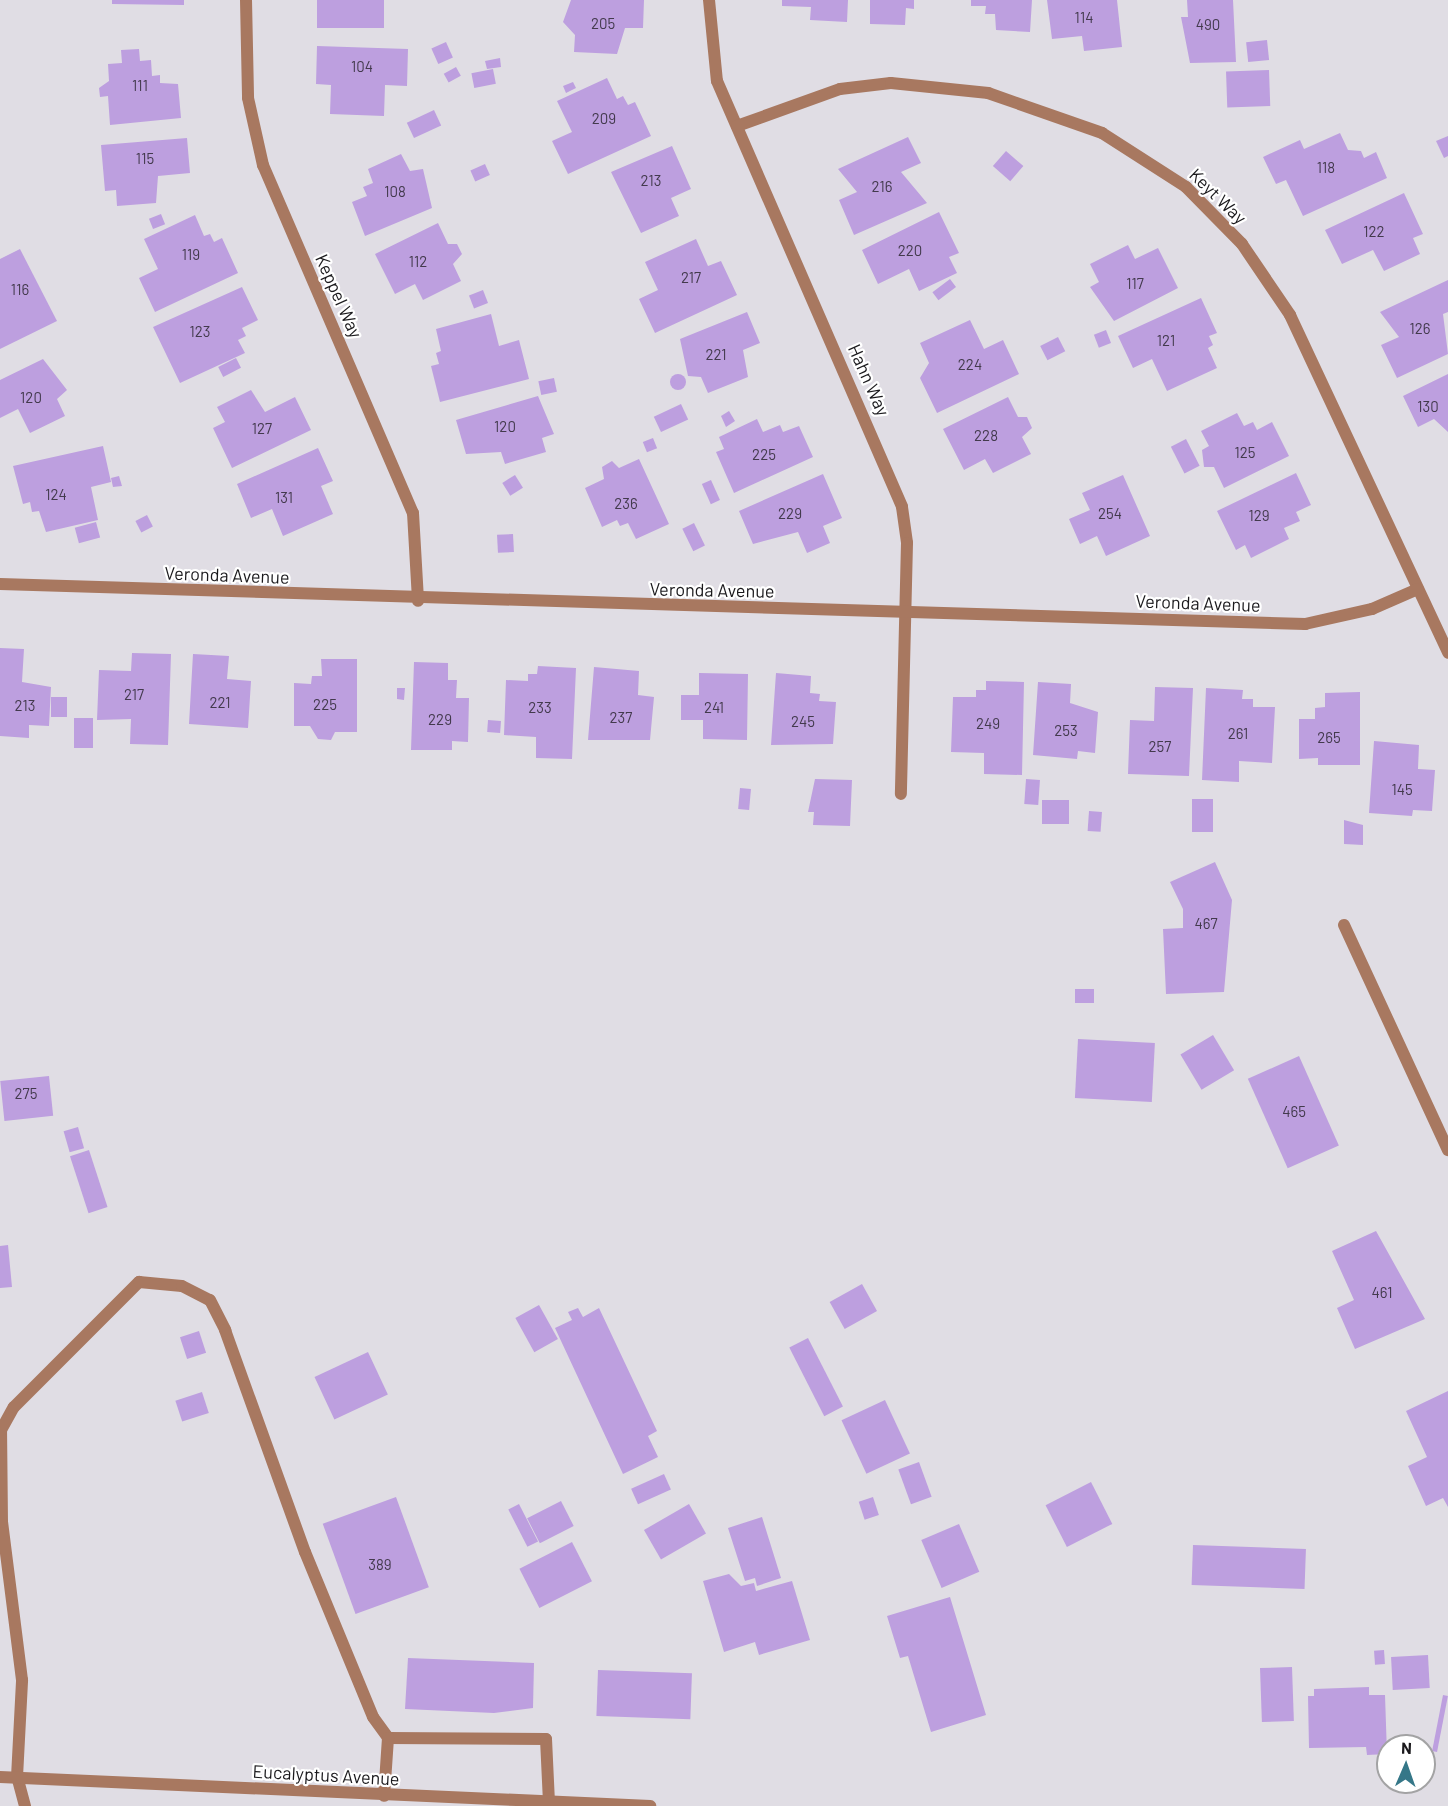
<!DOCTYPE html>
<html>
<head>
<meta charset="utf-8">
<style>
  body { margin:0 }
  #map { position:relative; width:1448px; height:1806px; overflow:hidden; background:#e0dde4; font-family:Barlow,sans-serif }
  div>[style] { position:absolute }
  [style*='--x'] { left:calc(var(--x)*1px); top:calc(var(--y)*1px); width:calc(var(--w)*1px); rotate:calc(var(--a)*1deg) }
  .building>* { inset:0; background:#bd9fdf; transform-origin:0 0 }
  .round { border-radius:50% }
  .lane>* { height:12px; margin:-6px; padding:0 6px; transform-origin:6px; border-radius:6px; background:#a87860 }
  .street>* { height:12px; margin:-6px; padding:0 6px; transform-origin:6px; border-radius:6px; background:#a87860 }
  span { translate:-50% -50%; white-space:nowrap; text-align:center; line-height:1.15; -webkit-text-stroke:4.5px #fff; paint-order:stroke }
  .number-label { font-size:15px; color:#433a4d }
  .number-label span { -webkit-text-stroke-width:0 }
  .street-label { font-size:18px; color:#1a191c }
  .north { position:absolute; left:1376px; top:1734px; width:60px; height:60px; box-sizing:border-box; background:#fff; border:2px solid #a3a3a4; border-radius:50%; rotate:2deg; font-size:16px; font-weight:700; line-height:24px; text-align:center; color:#1a191c }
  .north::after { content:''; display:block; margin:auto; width:21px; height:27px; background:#357788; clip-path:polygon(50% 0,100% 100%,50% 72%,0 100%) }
</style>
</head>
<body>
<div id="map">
  <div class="building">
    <div style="clip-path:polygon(112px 0,184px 0,184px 5px,112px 4px)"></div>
    <div style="left:317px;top:0;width:67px;height:28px"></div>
    <div style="clip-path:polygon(571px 0,644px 0,643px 28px,625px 28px,617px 54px,574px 52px,575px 35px,563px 22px)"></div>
    <div style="clip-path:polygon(782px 0,848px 0,847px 22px,810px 20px,811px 7px,782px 6px)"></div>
    <div style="clip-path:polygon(870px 0,914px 0,914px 9px,906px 8px,905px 25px,870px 24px)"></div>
    <div style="clip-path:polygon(971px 0,1032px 0,1030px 32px,996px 30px,995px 14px,985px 14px,986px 6px,971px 6px)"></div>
    <div style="clip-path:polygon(1047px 0,1117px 0,1122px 47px,1084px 51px,1082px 36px,1052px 39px)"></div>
    <div style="clip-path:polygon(1187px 0,1233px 0,1236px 62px,1190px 63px,1181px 17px,1188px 17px)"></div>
    <div style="left:1267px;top:40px;width:20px;height:21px;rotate:84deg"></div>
    <div style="left:446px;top:42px;width:17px;height:16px;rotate:66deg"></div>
    <div style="clip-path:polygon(317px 46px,408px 49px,407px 86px,385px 85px,384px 116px,330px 114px,331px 85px,316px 84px)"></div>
    <div style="clip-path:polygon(139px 49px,140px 61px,151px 60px,152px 76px,160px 75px,160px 83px,178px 84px,181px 118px,110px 125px,108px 96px,100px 97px,99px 88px,109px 81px,108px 64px,122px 63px,121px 50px)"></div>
    <div style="clip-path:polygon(500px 58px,501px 67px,487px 69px,485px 61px)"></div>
    <div style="left:456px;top:67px;width:10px;height:14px;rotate:61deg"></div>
    <div style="left:493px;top:69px;width:15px;height:22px;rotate:79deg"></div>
    <div style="left:1269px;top:70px;width:36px;height:43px;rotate:88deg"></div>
    <div style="clip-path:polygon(607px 78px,617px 99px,623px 96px,628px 105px,635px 102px,651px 136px,568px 174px,552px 141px,572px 132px,557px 101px)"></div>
    <div style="clip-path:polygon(573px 82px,576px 88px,566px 93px,563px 86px)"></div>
    <div style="left:434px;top:110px;width:17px;height:30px;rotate:65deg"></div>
    <div style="clip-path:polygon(1340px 133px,1348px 150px,1361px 151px,1364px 158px,1376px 152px,1387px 178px,1303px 216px,1286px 180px,1276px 184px,1263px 157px,1300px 140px,1304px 149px)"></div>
    <div style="clip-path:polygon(1448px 136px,1448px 156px,1444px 158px,1436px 141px)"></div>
    <div style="clip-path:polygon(908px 137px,921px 163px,901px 172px,927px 203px,854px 235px,839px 200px,857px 192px,838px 169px)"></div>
    <div style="clip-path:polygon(187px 138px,190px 173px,158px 176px,156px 203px,117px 206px,116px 190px,105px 191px,101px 145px)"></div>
    <div style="clip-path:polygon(672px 146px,691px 189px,671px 198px,679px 216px,641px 233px,611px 172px)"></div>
    <div style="left:1006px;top:151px;width:23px;height:20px;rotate:41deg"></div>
    <div style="clip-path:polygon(401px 154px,410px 171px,423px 169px,432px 208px,365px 236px,352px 202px,367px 196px,363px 187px,373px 183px,368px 169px)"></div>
    <div style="left:485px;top:164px;width:12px;height:16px;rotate:66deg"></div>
    <div style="clip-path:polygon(1404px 193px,1423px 234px,1413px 238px,1420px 254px,1384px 271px,1373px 250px,1342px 264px,1325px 230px)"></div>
    <div style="clip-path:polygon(939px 212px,959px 253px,949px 257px,957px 273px,919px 291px,909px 269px,878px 284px,862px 250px)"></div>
    <div style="left:161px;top:214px;width:11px;height:13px;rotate:68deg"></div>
    <div style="clip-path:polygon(195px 215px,204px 236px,210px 234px,214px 242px,222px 238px,238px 273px,155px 312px,139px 278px,158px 269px,144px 239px)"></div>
    <div style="clip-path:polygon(438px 223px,448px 244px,457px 244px,462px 254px,453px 264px,461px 281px,423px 300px,415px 284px,395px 294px,375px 254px)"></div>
    <div style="clip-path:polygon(696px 239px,708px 266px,721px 261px,737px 295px,655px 333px,639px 299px,658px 290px,645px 262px)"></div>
    <div style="clip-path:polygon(1128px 245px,1135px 259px,1158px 248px,1178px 288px,1114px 321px,1090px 287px,1099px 282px,1090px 264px)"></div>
    <div style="clip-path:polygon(20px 249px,57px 321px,0 349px,0 259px)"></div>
    <div style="left:950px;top:279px;width:10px;height:22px;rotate:53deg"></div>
    <div style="clip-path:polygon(1448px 280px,1448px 312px,1443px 314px,1448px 354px,1397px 378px,1381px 345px,1399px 337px,1380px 312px)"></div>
    <div style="clip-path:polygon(242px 287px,258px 320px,242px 328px,246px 336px,238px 340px,245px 353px,180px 383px,153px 327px)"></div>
    <div style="left:483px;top:290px;width:14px;height:15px;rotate:69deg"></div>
    <div style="clip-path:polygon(1201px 298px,1217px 333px,1209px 336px,1213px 345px,1208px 348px,1217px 368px,1167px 391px,1152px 359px,1133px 368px,1118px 336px)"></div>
    <div style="clip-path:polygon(747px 312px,760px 343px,743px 350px,748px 377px,708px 393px,701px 377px,688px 376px,680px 339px)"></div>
    <div style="clip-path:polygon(491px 314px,499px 346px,519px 340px,529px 379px,440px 402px,431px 366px,439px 364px,436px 353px,441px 351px,436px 329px)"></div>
    <div style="clip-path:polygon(970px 320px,984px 349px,1003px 340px,1019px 374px,937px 413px,920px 378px,929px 363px,920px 343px)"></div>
    <div style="left:1106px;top:330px;width:14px;height:13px;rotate:69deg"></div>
    <div style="left:1058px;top:337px;width:16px;height:20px;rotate:63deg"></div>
    <div style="left:236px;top:358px;width:11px;height:20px;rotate:63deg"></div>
    <div style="clip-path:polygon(43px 359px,67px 390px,57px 399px,65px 416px,30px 433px,18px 409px,0 418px,0 380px)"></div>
    <div class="round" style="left:670px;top:374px;width:16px;height:16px"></div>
    <div style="clip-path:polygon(1448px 374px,1448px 432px,1434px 419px,1418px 427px,1403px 396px)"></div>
    <div style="left:554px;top:378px;width:14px;height:16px;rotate:78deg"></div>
    <div style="clip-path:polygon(251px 390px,265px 412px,295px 397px,311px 430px,232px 468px,213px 428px,225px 422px,217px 407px)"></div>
    <div style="clip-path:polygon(538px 396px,554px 434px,542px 438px,546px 452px,505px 464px,501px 452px,466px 454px,456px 420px)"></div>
    <div style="clip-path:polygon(1008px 397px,1018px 417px,1027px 417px,1032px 428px,1022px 437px,1031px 454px,993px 473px,985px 459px,964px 470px,943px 429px)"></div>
    <div style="left:681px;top:404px;width:17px;height:30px;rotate:65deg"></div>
    <div style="clip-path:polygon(729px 411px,735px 421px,726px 427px,721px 416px)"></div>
    <div style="clip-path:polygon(1237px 413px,1244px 426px,1253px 422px,1257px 430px,1272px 422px,1289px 456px,1224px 488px,1214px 467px,1204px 467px,1202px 450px,1209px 446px,1201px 431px)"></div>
    <div style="clip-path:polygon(757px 419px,763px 432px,780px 425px,783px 432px,799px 426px,813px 457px,734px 493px,716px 452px,724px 449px,719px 437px)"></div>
    <div style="left:653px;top:438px;width:11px;height:11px;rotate:68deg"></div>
    <div style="left:1186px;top:439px;width:30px;height:17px;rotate:63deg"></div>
    <div style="clip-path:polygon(103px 446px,111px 482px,91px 487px,98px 520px,46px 532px,39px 511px,32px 512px,30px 502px,23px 504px,13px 466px)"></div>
    <div style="clip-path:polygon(318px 448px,333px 481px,321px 486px,333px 514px,283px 536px,272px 509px,251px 518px,237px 484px)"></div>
    <div style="clip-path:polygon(639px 459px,669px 524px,636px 539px,628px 523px,620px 526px,617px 520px,602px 527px,585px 488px,604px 479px,602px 467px,612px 461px,619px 468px)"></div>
    <div style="clip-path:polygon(1296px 473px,1311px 505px,1296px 512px,1300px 521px,1284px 528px,1289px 539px,1251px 558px,1245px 545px,1236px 550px,1217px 511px)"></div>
    <div style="clip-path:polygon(823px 474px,842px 518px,823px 526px,830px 543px,807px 553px,798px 532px,753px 544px,739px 511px)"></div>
    <div style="left:515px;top:475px;width:15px;height:15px;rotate:58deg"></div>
    <div style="clip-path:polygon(1123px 475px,1150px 536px,1106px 556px,1097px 536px,1080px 544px,1069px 519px,1090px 510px,1082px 493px)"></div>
    <div style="clip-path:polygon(119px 476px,122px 486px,113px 487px,111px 478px)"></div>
    <div style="left:711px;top:480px;width:22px;height:10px;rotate:66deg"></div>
    <div style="left:147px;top:515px;width:13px;height:13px;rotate:63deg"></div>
    <div style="left:96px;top:522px;width:16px;height:22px;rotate:75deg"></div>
    <div style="left:694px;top:523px;width:25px;height:13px;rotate:64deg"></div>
    <div style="left:513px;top:534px;width:18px;height:16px;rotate:87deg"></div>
    <div style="clip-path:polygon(0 648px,24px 649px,22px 682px,51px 687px,49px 726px,29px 725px,29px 738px,0 736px)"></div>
    <div style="clip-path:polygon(132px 653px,171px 654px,168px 745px,130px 744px,131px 719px,97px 720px,99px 670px,131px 671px)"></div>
    <div style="clip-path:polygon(193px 654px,229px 656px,227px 679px,251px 681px,248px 728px,189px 724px)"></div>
    <div style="clip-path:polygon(321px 659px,357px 659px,357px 732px,335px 732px,331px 740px,318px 739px,310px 726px,294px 726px,294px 683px,311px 684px,312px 676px,322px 676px)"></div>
    <div style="clip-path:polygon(414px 662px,448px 663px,448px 680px,457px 680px,456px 698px,469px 698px,468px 742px,452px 741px,452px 750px,411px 750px)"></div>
    <div style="clip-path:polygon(538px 666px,576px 668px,572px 759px,536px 758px,536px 737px,504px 735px,506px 680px,528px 681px,528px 674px,537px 674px)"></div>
    <div style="clip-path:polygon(594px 667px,639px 671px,638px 695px,654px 697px,650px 740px,588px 740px)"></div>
    <div style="clip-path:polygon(699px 673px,748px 674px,747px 740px,703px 739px,703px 720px,681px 720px,681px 695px,699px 695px)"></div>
    <div style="clip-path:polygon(776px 673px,811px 676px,810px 693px,820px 694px,819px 701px,836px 702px,833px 744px,771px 745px)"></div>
    <div style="clip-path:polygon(986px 681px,1024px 682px,1022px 775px,984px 774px,984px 753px,951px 752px,953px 697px,976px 697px,976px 690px,986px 690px)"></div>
    <div style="clip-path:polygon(1038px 682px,1071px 684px,1070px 703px,1098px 712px,1095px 753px,1078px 751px,1077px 759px,1033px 755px)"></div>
    <div style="clip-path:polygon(1155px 687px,1193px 688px,1189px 776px,1128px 774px,1130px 720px,1154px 721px)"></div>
    <div style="clip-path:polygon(397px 688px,405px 688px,404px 700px,397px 699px)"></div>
    <div style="clip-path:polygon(1206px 688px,1243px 690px,1242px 699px,1253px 699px,1253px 707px,1275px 707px,1272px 763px,1239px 761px,1239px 782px,1202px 780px)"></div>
    <div style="clip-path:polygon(1360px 692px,1360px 765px,1318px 765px,1318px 758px,1299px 759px,1299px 719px,1315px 719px,1315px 708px,1325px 707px,1325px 693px)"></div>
    <div style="left:51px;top:697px;width:16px;height:20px"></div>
    <div style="left:74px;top:718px;width:19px;height:30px"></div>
    <div style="left:488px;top:720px;width:13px;height:12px;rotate:4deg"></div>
    <div style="clip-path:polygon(1374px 741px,1419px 745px,1418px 769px,1435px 770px,1432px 811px,1413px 810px,1412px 816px,1369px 813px)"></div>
    <div style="clip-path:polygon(815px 779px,852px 780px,850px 826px,813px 825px,814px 812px,808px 812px)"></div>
    <div style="left:1026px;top:779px;width:14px;height:25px;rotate:4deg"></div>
    <div style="left:740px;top:788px;width:11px;height:21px;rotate:5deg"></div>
    <div style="left:1192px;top:799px;width:21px;height:33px"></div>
    <div style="left:1042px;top:800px;width:27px;height:24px"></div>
    <div style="left:1089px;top:811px;width:13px;height:20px;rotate:4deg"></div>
    <div style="clip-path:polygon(1344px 820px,1363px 825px,1363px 845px,1344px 844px)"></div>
    <div style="clip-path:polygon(1215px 862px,1232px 900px,1224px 992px,1166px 994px,1163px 929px,1183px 928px,1183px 909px,1170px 882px)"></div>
    <div style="left:1075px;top:989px;width:19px;height:14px"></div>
    <div style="left:1213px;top:1035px;width:41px;height:38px;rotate:59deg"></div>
    <div style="left:1078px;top:1039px;width:77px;height:59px;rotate:3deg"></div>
    <div style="left:1299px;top:1056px;width:98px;height:56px;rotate:66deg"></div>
    <div style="left:49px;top:1076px;width:40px;height:49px;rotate:84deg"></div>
    <div style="left:78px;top:1127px;width:22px;height:15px;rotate:74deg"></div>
    <div style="left:89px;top:1150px;width:60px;height:20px;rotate:72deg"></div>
    <div style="clip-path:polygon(1376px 1231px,1425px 1319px,1355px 1349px,1337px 1308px,1354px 1300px,1332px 1251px)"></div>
    <div style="clip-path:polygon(8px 1245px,12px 1287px,0 1288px,0 1246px)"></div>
    <div style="left:862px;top:1284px;width:31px;height:37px;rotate:61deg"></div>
    <div style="left:539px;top:1305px;width:39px;height:27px;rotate:61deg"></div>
    <div style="clip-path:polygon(578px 1308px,583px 1317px,599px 1308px,657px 1431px,648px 1436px,658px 1457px,623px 1474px,555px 1328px,572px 1320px,568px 1312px)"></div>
    <div style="left:199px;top:1331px;width:23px;height:20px;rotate:72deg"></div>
    <div style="left:808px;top:1338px;width:77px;height:21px;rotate:63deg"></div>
    <div style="left:368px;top:1352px;width:47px;height:59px;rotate:65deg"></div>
    <div style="clip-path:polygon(1448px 1391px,1448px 1507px,1443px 1498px,1426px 1506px,1408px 1466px,1427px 1457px,1406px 1411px)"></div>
    <div style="left:202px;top:1392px;width:22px;height:28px;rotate:72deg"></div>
    <div style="left:885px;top:1400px;width:59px;height:48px;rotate:65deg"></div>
    <div style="left:919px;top:1462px;width:37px;height:22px;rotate:70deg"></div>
    <div style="left:664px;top:1474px;width:17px;height:36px;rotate:66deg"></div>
    <div style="left:1091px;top:1482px;width:47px;height:51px;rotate:63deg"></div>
    <div style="left:396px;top:1497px;width:96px;height:78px;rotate:70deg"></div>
    <div style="left:873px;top:1497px;width:19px;height:15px;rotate:72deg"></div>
    <div style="left:561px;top:1501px;width:28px;height:38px;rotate:63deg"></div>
    <div style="left:519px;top:1504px;width:42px;height:12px;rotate:63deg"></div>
    <div style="left:689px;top:1504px;width:34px;height:52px;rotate:60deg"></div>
    <div style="clip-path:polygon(762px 1517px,781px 1578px,757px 1586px,755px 1578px,745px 1581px,728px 1528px)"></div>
    <div style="left:959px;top:1524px;width:52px;height:41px;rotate:67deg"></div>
    <div style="left:572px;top:1542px;width:44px;height:59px;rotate:63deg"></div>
    <div style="left:1193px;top:1545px;width:113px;height:40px;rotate:2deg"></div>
    <div style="clip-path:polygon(729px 1574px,741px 1586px,754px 1583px,756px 1591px,792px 1581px,810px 1640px,759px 1655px,755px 1642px,724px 1652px,703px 1581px)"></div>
    <div style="clip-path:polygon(950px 1597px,986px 1715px,931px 1732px,908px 1656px,900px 1658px,887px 1616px)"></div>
    <div style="left:1384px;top:1650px;width:14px;height:10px;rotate:86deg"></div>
    <div style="left:1428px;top:1655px;width:33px;height:37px;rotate:87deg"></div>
    <div style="clip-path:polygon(408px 1658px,534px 1663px,533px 1708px,494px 1713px,405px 1709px)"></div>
    <div style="left:1292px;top:1667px;width:54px;height:32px;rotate:88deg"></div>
    <div style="left:598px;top:1670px;width:94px;height:46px;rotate:2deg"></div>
    <div style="clip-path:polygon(1369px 1687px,1369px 1695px,1385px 1695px,1387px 1754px,1367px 1755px,1366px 1747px,1309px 1748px,1308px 1696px,1314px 1696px,1314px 1689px)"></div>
    <div style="left:1443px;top:1695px;width:5px;height:57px;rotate:11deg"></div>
  </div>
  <div class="lane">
    <div style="--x:1344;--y:925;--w:248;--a:65.2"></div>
    <div style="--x:388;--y:1738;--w:158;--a:0.4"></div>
    <div style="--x:546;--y:1739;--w:63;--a:87.3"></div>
    <div style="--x:25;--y:1806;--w:30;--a:-105"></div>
    <div style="--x:17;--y:1777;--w:97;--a:-87"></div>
    <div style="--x:22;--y:1680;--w:159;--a:-97.2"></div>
    <div style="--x:2;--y:1522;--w:92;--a:-90.6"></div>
    <div style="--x:1;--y:1430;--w:26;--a:-61"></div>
    <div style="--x:14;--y:1407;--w:177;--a:-45"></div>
    <div style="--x:139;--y:1282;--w:43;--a:5.3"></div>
    <div style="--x:182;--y:1286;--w:31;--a:27"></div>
    <div style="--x:210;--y:1300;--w:34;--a:63"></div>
    <div style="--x:225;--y:1330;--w:236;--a:70.2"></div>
    <div style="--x:305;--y:1552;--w:178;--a:67.6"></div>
    <div style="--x:373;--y:1717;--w:26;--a:54"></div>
    <div style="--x:388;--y:1738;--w:58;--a:93.9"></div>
  </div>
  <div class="street">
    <div style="--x:246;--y:0;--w:98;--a:88.8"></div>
    <div style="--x:248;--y:98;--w:69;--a:77.4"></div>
    <div style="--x:263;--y:165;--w:379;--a:66.7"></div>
    <div style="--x:413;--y:513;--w:88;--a:86.7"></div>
    <div style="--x:709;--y:0;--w:81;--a:84.4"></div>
    <div style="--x:717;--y:81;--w:464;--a:66.5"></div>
    <div style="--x:902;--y:507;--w:36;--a:82"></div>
    <div style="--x:907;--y:543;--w:251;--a:91.4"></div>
    <div style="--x:737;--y:126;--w:109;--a:-19.8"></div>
    <div style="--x:840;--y:89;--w:51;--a:-6.7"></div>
    <div style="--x:891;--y:83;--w:98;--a:5.9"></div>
    <div style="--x:988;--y:93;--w:121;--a:19.3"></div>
    <div style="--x:1102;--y:133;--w:100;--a:32.7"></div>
    <div style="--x:1186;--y:187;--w:80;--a:45.5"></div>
    <div style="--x:1242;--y:244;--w:86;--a:55.9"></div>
    <div style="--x:1290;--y:315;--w:373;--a:64.9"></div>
    <div style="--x:0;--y:584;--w:1306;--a:1.76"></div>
    <div style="--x:1305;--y:624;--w:69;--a:-12.6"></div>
    <div style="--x:1372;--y:609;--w:50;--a:-23.5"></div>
    <div style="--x:0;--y:1777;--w:651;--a:2.55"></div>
  </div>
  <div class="number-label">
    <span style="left:1084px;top:18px">114</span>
    <span style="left:603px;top:24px">205</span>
    <span style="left:1208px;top:25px">490</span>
    <span style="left:362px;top:67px">104</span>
    <span style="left:140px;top:86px">111</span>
    <span style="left:604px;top:119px">209</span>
    <span style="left:145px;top:159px">115</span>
    <span style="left:1326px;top:168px">118</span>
    <span style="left:651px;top:181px">213</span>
    <span style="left:882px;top:187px">216</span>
    <span style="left:395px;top:192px">108</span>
    <span style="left:1374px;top:232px">122</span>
    <span style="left:910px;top:251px">220</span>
    <span style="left:191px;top:255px">119</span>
    <span style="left:418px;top:262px">112</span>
    <span style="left:691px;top:278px">217</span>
    <span style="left:1135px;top:284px">117</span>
    <span style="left:20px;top:290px">116</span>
    <span style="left:1420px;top:329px">126</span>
    <span style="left:200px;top:332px">123</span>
    <span style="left:1166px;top:341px">121</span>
    <span style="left:716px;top:355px">221</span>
    <span style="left:970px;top:365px">224</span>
    <span style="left:31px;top:398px">120</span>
    <span style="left:1428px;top:407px">130</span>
    <span style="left:505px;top:427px">120</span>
    <span style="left:262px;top:429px">127</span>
    <span style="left:986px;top:436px">228</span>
    <span style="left:1245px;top:453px">125</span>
    <span style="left:764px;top:455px">225</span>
    <span style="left:56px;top:495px">124</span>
    <span style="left:284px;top:498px">131</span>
    <span style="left:626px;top:504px">236</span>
    <span style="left:790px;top:514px">229</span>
    <span style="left:1110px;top:514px">254</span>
    <span style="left:1259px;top:516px">129</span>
    <span style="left:134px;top:695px">217</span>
    <span style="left:220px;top:703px">221</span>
    <span style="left:325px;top:705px">225</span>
    <span style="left:25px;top:706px">213</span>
    <span style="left:540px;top:708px">233</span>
    <span style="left:714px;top:708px">241</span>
    <span style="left:621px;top:718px">237</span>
    <span style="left:440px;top:720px">229</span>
    <span style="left:803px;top:722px">245</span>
    <span style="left:988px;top:724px">249</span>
    <span style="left:1066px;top:731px">253</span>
    <span style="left:1238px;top:734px">261</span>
    <span style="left:1329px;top:738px">265</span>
    <span style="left:1160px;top:747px">257</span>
    <span style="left:1402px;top:790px">145</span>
    <span style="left:1206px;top:924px">467</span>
    <span style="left:26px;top:1094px">275</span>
    <span style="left:1294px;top:1112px">465</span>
    <span style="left:1382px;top:1293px">461</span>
    <span style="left:380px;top:1565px">389</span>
  </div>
  <div class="street-label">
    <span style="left:1218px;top:196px;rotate:44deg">Keyt Way</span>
    <span style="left:339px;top:296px;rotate:66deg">Keppel Way</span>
    <span style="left:869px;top:380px;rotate:66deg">Hahn Way</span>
    <span style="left:227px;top:575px;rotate:2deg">Veronda Avenue</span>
    <span style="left:712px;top:590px;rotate:1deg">Veronda Avenue</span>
    <span style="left:1198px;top:603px;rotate:2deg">Veronda Avenue</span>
    <span style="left:326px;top:1775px;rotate:3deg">Eucalyptus Avenue</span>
  </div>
  <div class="north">N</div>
</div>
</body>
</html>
